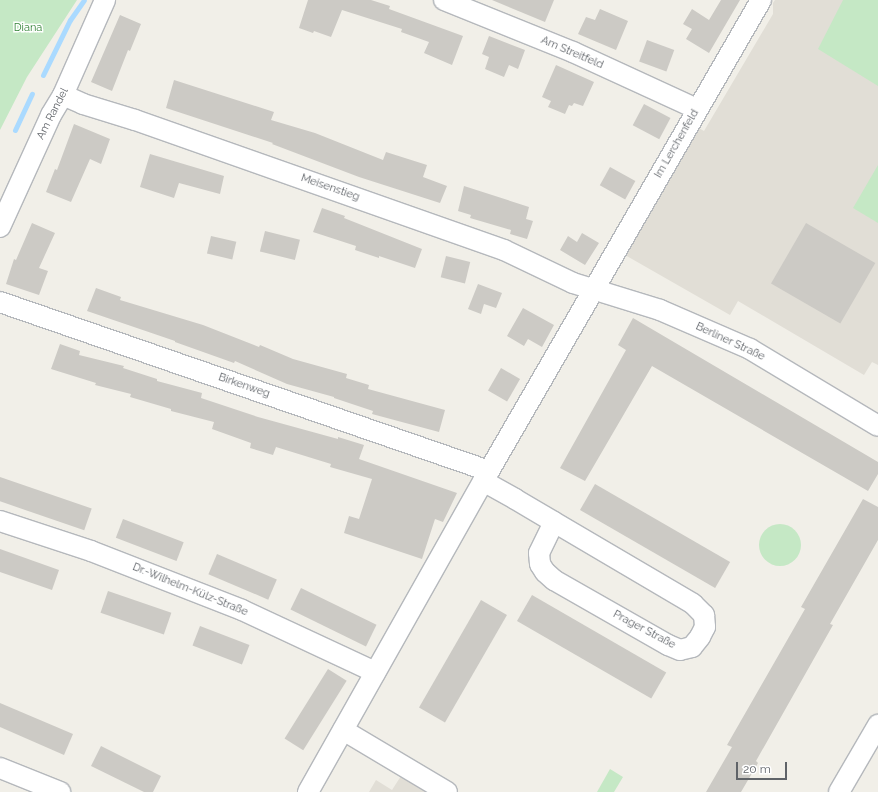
<!DOCTYPE html>
<html>
<head>
<meta charset="utf-8">
<style>
  body { margin:0 }
  #map { position:relative; width:878px; height:792px; overflow:hidden; background:#f1efe8; font-family:Raleway,sans-serif }
  div>[style] { position:absolute }
  [style*='--x'] { left:calc(var(--x)*1px); top:calc(var(--y)*1px); width:calc(var(--w)*1px); rotate:calc(var(--a)*1deg) }
  .education>* { inset:0; background:#e1ded6 }
  .green>* { inset:0; background:#c5e8c5 }
  .round { border-radius:50% }
  .stream>* { height:5px; margin:-2.5px; padding:0 2.5px; transform-origin:2.5px; border-radius:2.5px; background:#aadaff }
  .building>* { inset:0; background:#cccac5; transform-origin:0 0 }
  .roads { filter:drop-shadow(1px 0 #b5b8bc) drop-shadow(-1px 0 #b5b8bc) drop-shadow(0 1px #b5b8bc) drop-shadow(0 -1px #b5b8bc) }
  .minor>* { height:20px; margin:-10px; padding:0 10px; transform-origin:10px; border-radius:10px; background:#fff }
  span { translate:-50% -50%; white-space:nowrap; text-align:center; line-height:1.15; -webkit-text-stroke:3px #fff; paint-order:stroke }
  .park-label { font-size:11px; color:#348238 }
  .street-label { font-size:11px; color:#5f6368 }
  .scale { position:absolute; left:736px; top:762px; width:51px; height:18px; box-sizing:border-box; border:2px solid #5f6368; border-top:0; padding-left:5px; font-size:12px; line-height:14px; white-space:nowrap; color:#5f6368; -webkit-text-stroke:3px #fff; paint-order:stroke }
</style>
</head>
<body>
<div id="map">
  <div class="education">
    <div style="clip-path:polygon(775px 0,878px 0,878px 365px,872px 362px,864px 375px,738px 301px,730px 315px,625px 255px,697px 127px,704px 131px,773px 14px,773px 3px)"></div>
    <div style="clip-path:polygon(401px 776px,428px 792px,369px 792px,376px 780px,392px 790px)"></div>
  </div>
  <div class="green">
    <div style="clip-path:polygon(0 0,77px 0,27px 77px,0 130px)"></div>
    <div style="clip-path:polygon(843px 0,878px 0,878px 86px,818px 49px)"></div>
    <div style="clip-path:polygon(878px 165px,878px 223px,853px 208px)"></div>
    <div class="round" style="left:759px;top:524px;width:42px;height:42px"></div>
    <div style="clip-path:polygon(610px 769px,623px 777px,614px 792px,597px 792px)"></div>
  </div>
  <div class="stream">
    <div style="--x:43;--y:75;--w:61;--a:-63.9"></div>
    <div style="--x:70;--y:20;--w:24;--a:-55"></div>
    <div style="--x:15;--y:130;--w:40;--a:-65"></div>
  </div>
  <div class="building">
    <div style="clip-path:polygon(308px 0,371px 0,390px 6px,389px 9px,463px 36px,452px 65px,424px 53px,429px 42px,401px 32px,402px 29px,342px 10px,331px 37px,314px 31px,313px 33px,299px 28px)"></div>
    <div style="clip-path:polygon(492px 0,554px 0,545px 22px)"></div>
    <div style="clip-path:polygon(721px 0,740px 0,709px 53px,686px 39px,692px 29px,683px 24px,692px 9px,709px 20px)"></div>
    <div style="clip-path:polygon(600px 9px,628px 21px,616px 50px,578px 34px,586px 17px,595px 20px)"></div>
    <div style="clip-path:polygon(120px 15px,141px 24px,130px 51px,128px 50px,112px 91px,91px 82px)"></div>
    <div style="clip-path:polygon(489px 36px,525px 50px,518px 69px,509px 65px,504px 77px,485px 69px,489px 57px,482px 54px)"></div>
    <div style="left:647px;top:40px;width:29px;height:23px;rotate:20deg"></div>
    <div style="clip-path:polygon(556px 65px,594px 82px,583px 106px,574px 103px,572px 106px,569px 105px,565px 114px,548px 107px,551px 101px,542px 97px)"></div>
    <div style="clip-path:polygon(174px 80px,274px 112px,271px 120px,315px 133px,383px 160px,386px 152px,427px 165px,423px 177px,447px 186px,440px 203px,359px 177px,272px 144px,273px 143px,166px 108px)"></div>
    <div style="left:644px;top:104px;width:30px;height:24px;rotate:28deg"></div>
    <div style="clip-path:polygon(74px 124px,110px 139px,101px 164px,90px 159px,71px 202px,46px 192px,55px 169px,57px 170px)"></div>
    <div style="clip-path:polygon(150px 154px,224px 176px,220px 194px,179px 183px,174px 198px,140px 187px)"></div>
    <div style="left:610px;top:167px;width:29px;height:21px;rotate:29deg"></div>
    <div style="clip-path:polygon(464px 186px,529px 207px,526px 219px,533px 221px,527px 239px,510px 234px,511px 230px,470px 218px,471px 215px,458px 211px)"></div>
    <div style="clip-path:polygon(322px 208px,345px 216px,344px 218px,422px 249px,415px 268px,379px 256px,379px 258px,355px 250px,356px 246px,313px 232px)"></div>
    <div style="clip-path:polygon(32px 223px,55px 233px,39px 268px,48px 271px,39px 295px,6px 284px,14px 259px,16px 260px)"></div>
    <div style="left:806px;top:223px;width:80px;height:70px;rotate:30deg"></div>
    <div style="left:265px;top:231px;width:36px;height:21px;rotate:14deg"></div>
    <div style="clip-path:polygon(582px 233px,599px 243px,585px 265px,560px 250px,568px 236px,577px 242px)"></div>
    <div style="left:211px;top:236px;width:26px;height:18px;rotate:13deg"></div>
    <div style="left:446px;top:256px;width:25px;height:22px;rotate:14deg"></div>
    <div style="clip-path:polygon(478px 284px,502px 293px,496px 308px,484px 304px,481px 314px,468px 309px)"></div>
    <div style="clip-path:polygon(96px 288px,121px 297px,120px 300px,203px 325px,259px 347px,260px 345px,293px 359px,347px 374px,346px 378px,369px 385px,368px 389px,445px 410px,439px 432px,372px 414px,373px 411px,334px 398px,334px 397px,287px 384px,235px 361px,234px 363px,175px 342px,175px 341px,87px 311px)"></div>
    <div style="clip-path:polygon(523px 308px,554px 325px,542px 347px,528px 339px,524px 346px,507px 336px)"></div>
    <div style="clip-path:polygon(633px 318px,878px 462px,878px 474px,868px 491px,652px 366px,585px 481px,560px 468px,626px 350px,618px 345px)"></div>
    <div style="clip-path:polygon(60px 344px,80px 351px,79px 355px,124px 366px,123px 368px,157px 379px,157px 381px,202px 393px,201px 398px,258px 417px,338px 439px,338px 437px,364px 445px,359px 459px,457px 493px,443px 522px,435px 519px,422px 559px,344px 533px,349px 516px,359px 519px,372px 479px,330px 467px,331px 464px,276px 447px,273px 455px,250px 448px,251px 443px,212px 429px,214px 422px,171px 411px,171px 409px,130px 397px,131px 394px,95px 385px,96px 383px,51px 369px)"></div>
    <div style="left:501px;top:368px;width:22px;height:26px;rotate:30deg"></div>
    <div style="left:0;top:477px;width:97px;height:23px;rotate:19deg"></div>
    <div style="left:595px;top:484px;width:156px;height:30px;rotate:30deg"></div>
    <div style="clip-path:polygon(863px 499px,878px 507px,878px 540px,830px 624px,833px 625px,756px 761px,758px 763px,741px 792px,706px 792px,732px 747px,727px 745px,805px 609px,801px 607px)"></div>
    <div style="left:123px;top:519px;width:65px;height:20px;rotate:21deg"></div>
    <div style="clip-path:polygon(0 549px,59px 570px,52px 590px,0 572px)"></div>
    <div style="left:217px;top:554px;width:65px;height:22px;rotate:23deg"></div>
    <div style="left:301px;top:588px;width:84px;height:24px;rotate:26deg"></div>
    <div style="left:108px;top:591px;width:67px;height:23px;rotate:19deg"></div>
    <div style="left:532px;top:595px;width:155px;height:30px;rotate:30deg"></div>
    <div style="left:481px;top:600px;width:30px;height:124px;rotate:30deg"></div>
    <div style="left:200px;top:626px;width:53px;height:21px;rotate:21deg"></div>
    <div style="left:328px;top:669px;width:22px;height:82px;rotate:32deg"></div>
    <div style="clip-path:polygon(0 703px,73px 734px,64px 755px,0 727px)"></div>
    <div style="clip-path:polygon(101px 746px,161px 776px,153px 792px,144px 792px,91px 766px)"></div>
  </div>
  <div class="roads">
    <div class="minor">
      <div style="--x:444;--y:0;--w:139;--a:22"></div>
      <div style="--x:573;--y:52;--w:136;--a:24.7"></div>
      <div style="--x:63;--y:95;--w:22;--a:24"></div>
      <div style="--x:83;--y:104;--w:54;--a:17.1"></div>
      <div style="--x:135;--y:120;--w:391;--a:19.4"></div>
      <div style="--x:504;--y:250;--w:76;--a:25.6"></div>
      <div style="--x:573;--y:283;--w:91;--a:17.2"></div>
      <div style="--x:660;--y:310;--w:98;--a:23.4"></div>
      <div style="--x:750;--y:349;--w:149;--a:31"></div>
      <div style="--x:0;--y:227;--w:123;--a:-65.5"></div>
      <div style="--x:51;--y:115;--w:23;--a:-59"></div>
      <div style="--x:63;--y:95;--w:104;--a:-66.1"></div>
      <div style="--x:0;--y:302;--w:517;--a:19.07"></div>
      <div style="--x:483;--y:481;--w:37;--a:29"></div>
      <div style="--x:515;--y:499;--w:45;--a:30.5"></div>
      <div style="--x:554;--y:522;--w:161;--a:30.5"></div>
      <div style="--x:693;--y:604;--w:16;--a:45"></div>
      <div style="--x:704;--y:615;--w:12;--a:85"></div>
      <div style="--x:705;--y:627;--w:11;--a:117"></div>
      <div style="--x:700;--y:637;--w:13;--a:129"></div>
      <div style="--x:692;--y:647;--w:12;--a:166"></div>
      <div style="--x:680;--y:650;--w:13;--a:-157"></div>
      <div style="--x:668;--y:645;--w:131;--a:-150.3"></div>
      <div style="--x:554;--y:580;--w:12;--a:-138"></div>
      <div style="--x:545;--y:572;--w:9;--a:-122"></div>
      <div style="--x:540;--y:564;--w:11;--a:-95"></div>
      <div style="--x:539;--y:553;--w:34;--a:-64"></div>
      <div style="--x:0;--y:521;--w:96;--a:18.2"></div>
      <div style="--x:91;--y:551;--w:162;--a:21.3"></div>
      <div style="--x:242;--y:610;--w:147;--a:25"></div>
      <div style="--x:343;--y:730;--w:121;--a:30.8"></div>
      <div style="--x:0;--y:768;--w:65;--a:21.8"></div>
      <div style="--x:308;--y:792;--w:369;--a:-60.6"></div>
      <div style="--x:489;--y:471;--w:544;--a:-59.99"></div>
      <div style="--x:839;--y:792;--w:78;--a:-59.8"></div>
    </div>
  </div>
  <div class="park-label">
    <span style="left:28px;top:28px">Diana</span>
  </div>
  <div class="street-label">
    <span style="left:572px;top:53px;rotate:23deg">Am Streitfeld</span>
    <span style="left:53px;top:114px;rotate:-63deg">Am Randel</span>
    <span style="left:677px;top:144px;rotate:-60deg">Im Lerchenfeld</span>
    <span style="left:330px;top:188px;rotate:19deg">Meisenstieg</span>
    <span style="left:730px;top:342px;rotate:25deg">Berliner Straße</span>
    <span style="left:244px;top:386px;rotate:19deg">Birkenweg</span>
    <span style="left:190px;top:590px;rotate:22deg">Dr.-Wilhelm-Külz-Straße</span>
    <span style="left:644px;top:630px;rotate:28deg">Prager Straße</span>
  </div>
  <div class="scale">20 m</div>
</div>
</body>
</html>
